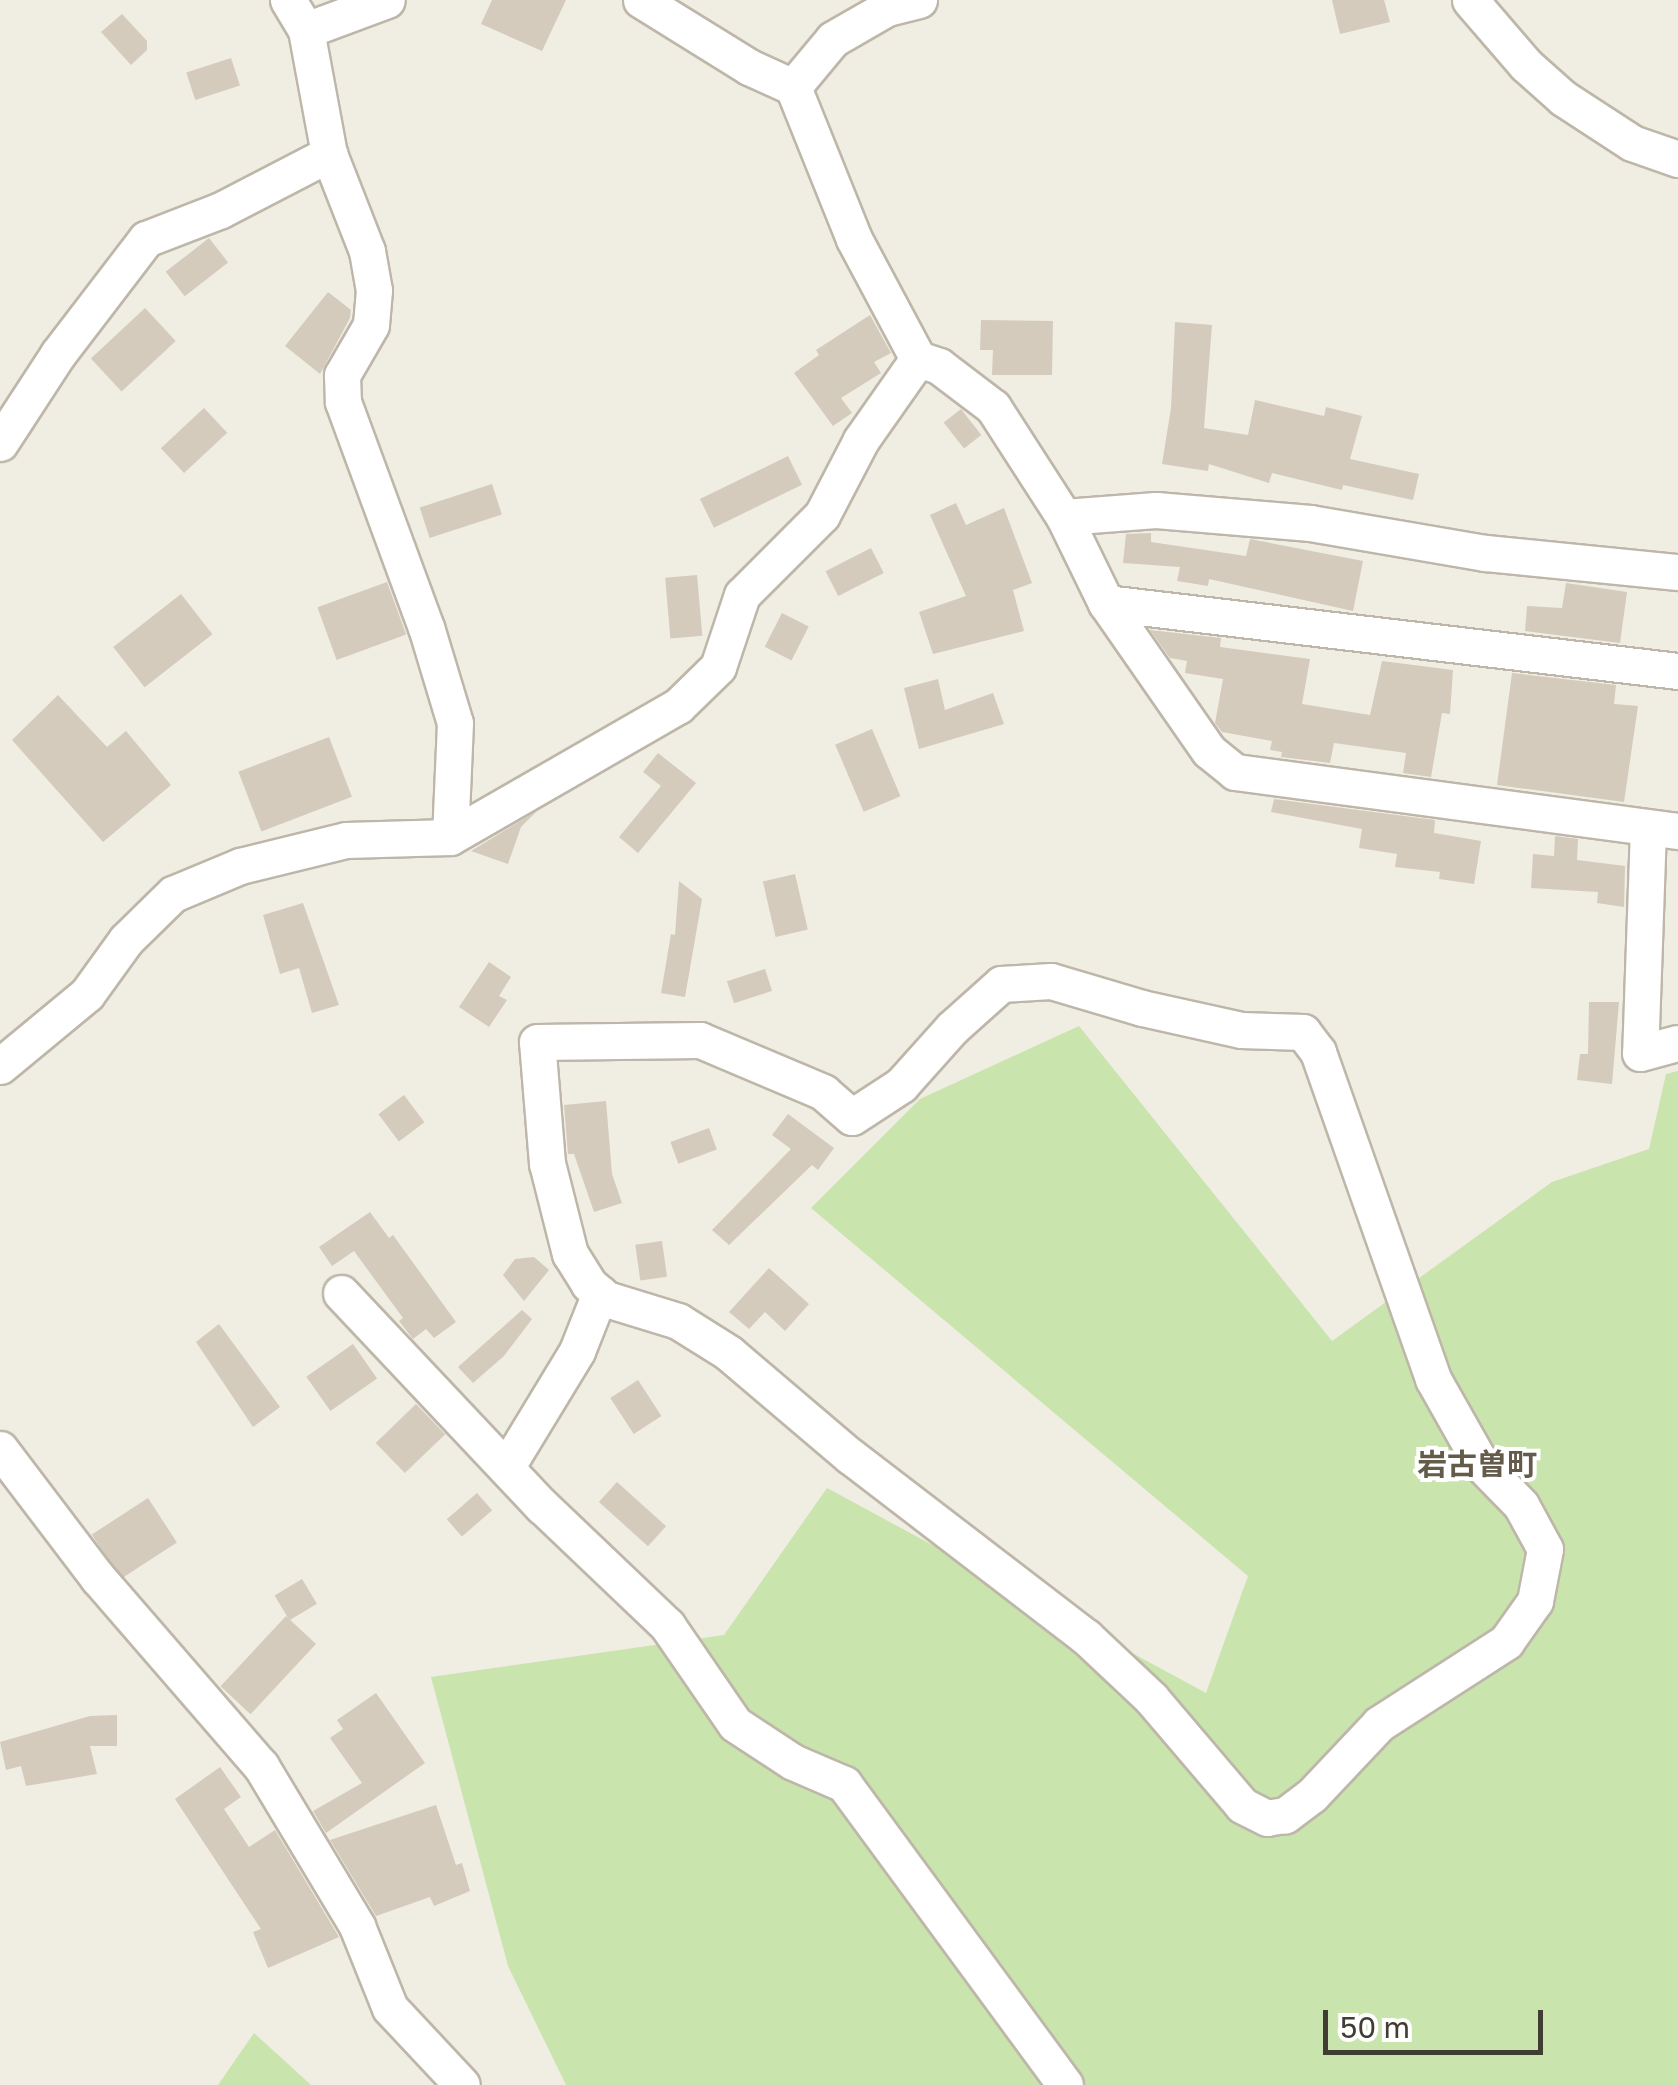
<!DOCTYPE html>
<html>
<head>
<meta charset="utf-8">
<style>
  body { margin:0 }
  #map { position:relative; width:1678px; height:2085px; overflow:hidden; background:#f0ede3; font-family:"Golos Text","Noto Sans JP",sans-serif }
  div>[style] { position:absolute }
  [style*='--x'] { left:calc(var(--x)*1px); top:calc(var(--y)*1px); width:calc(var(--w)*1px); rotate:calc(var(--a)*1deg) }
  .green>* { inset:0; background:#c9e4ac }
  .building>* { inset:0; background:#d4cbbc; transform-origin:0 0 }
  .roads { filter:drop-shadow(2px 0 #beb7a9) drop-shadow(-2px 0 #beb7a9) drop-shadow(0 2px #beb7a9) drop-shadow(0 -2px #beb7a9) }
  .minor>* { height:35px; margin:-17.5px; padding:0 17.5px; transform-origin:17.5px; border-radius:17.5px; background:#fff }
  span { translate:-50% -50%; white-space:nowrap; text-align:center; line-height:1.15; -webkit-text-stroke:8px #fff; paint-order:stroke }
  .quarter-label { font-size:30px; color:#645b4b; font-weight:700 }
  .scale { position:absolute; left:1323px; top:2010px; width:220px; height:45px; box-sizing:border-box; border:5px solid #423d33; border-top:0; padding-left:12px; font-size:30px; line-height:35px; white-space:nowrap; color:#423d33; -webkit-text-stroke:8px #fff; paint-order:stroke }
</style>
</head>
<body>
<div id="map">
  <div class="green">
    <div style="clip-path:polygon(1079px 1026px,1332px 1341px,1552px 1182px,1649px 1149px,1666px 1074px,1678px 1071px,1678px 2085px,566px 2085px,508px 1966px,431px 1677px,724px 1635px,827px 1488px,1206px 1693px,1248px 1576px,811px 1208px,920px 1099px)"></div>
    <div style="clip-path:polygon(254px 2033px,311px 2085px,218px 2085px)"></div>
  </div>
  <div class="building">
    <div style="clip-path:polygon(492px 0,566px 0,542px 51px,481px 24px)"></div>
    <div style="clip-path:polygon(1332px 0,1384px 0,1390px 22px,1340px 34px)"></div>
    <div style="clip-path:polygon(122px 14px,147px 41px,147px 50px,131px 65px,101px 32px)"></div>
    <div style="left:231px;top:58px;width:29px;height:47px;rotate:72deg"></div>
    <div style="left:209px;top:238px;width:31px;height:55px;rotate:52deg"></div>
    <div style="clip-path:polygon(328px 292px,351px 310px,350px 318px,320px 374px,285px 346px)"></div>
    <div style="left:145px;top:308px;width:45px;height:74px;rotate:47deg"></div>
    <div style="clip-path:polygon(870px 315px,891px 353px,874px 362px,881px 373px,841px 398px,852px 413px,833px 426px,794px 373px,819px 355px,816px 350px)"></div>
    <div style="clip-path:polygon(981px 320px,1053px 321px,1052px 375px,992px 375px,993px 350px,980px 350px)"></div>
    <div style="clip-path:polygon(1175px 322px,1212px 325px,1204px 428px,1248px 435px,1255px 400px,1324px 416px,1326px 407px,1362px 416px,1350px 459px,1419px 474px,1413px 500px,1343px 485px,1342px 490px,1272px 473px,1269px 483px,1209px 464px,1208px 471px,1162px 464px,1171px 408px)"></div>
    <div style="left:204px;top:408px;width:34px;height:59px;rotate:47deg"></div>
    <div style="left:961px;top:409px;width:33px;height:22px;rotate:52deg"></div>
    <div style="left:788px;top:456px;width:32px;height:98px;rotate:64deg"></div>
    <div style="left:492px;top:484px;width:32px;height:76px;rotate:72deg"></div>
    <div style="clip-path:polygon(956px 503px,966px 525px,1004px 508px,1032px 583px,1013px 590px,1024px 631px,933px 654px,919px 612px,966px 596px,930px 515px)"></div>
    <div style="clip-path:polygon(1151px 533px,1151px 542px,1246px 556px,1250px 539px,1363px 561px,1353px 611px,1209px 579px,1208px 586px,1177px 581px,1180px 567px,1123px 563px,1126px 534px)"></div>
    <div style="left:871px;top:548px;width:28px;height:51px;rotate:63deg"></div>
    <div style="left:697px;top:575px;width:61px;height:32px;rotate:85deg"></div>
    <div style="left:387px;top:582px;width:56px;height:74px;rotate:70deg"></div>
    <div style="clip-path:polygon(1566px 583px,1627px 592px,1620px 643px,1525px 631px,1527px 606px,1562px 608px)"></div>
    <div style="left:181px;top:594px;width:51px;height:86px;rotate:52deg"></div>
    <div style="left:782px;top:613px;width:30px;height:38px;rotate:27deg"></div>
    <div style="clip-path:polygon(1150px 630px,1221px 638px,1220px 647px,1310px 659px,1302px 704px,1370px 715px,1382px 661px,1453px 670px,1450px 714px,1442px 713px,1431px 777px,1403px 773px,1406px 753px,1334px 743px,1330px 763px,1281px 757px,1282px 752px,1270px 750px,1272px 741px,1222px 732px,1215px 723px,1223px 679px,1185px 673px,1187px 661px,1170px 658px)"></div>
    <div style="clip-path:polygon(1512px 673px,1616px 685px,1614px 704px,1638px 706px,1624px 802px,1497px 785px)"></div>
    <div style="clip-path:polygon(938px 679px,945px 710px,993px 693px,1004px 724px,919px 749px,904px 688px)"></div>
    <div style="clip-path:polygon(58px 695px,107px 747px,126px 731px,171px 785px,103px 842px,12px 740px)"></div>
    <div style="left:872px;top:729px;width:73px;height:40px;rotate:67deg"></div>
    <div style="left:329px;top:737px;width:64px;height:97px;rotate:69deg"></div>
    <div style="clip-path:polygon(658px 753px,696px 783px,638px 853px,619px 837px,661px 786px,643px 772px)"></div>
    <div style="clip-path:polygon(1274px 799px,1435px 820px,1434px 833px,1481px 841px,1474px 884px,1439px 879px,1440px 872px,1395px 867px,1397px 854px,1359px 848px,1362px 829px,1271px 812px)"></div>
    <div style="clip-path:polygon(537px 811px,521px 827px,508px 864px,471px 851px)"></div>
    <div style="clip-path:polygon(1555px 836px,1578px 839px,1577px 860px,1625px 866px,1624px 907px,1597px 903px,1598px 892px,1531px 888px,1533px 854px,1554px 856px)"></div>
    <div style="left:795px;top:874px;width:57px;height:33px;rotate:77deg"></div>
    <div style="clip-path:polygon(679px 881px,702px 899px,685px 997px,661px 993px,671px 934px,675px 935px)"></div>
    <div style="clip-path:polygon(303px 903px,339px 1005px,312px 1013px,299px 968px,280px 974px,263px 915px)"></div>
    <div style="clip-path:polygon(489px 962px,511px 977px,499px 996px,507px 1000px,489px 1027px,459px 1007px)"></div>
    <div style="left:765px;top:969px;width:23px;height:40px;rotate:72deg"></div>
    <div style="clip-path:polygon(1589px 1002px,1619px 1002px,1612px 1084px,1577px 1080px,1580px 1054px,1588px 1054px)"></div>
    <div style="left:404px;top:1095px;width:34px;height:32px;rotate:53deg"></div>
    <div style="clip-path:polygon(606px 1101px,612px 1174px,622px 1203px,594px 1212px,574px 1154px,568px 1154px,564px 1105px)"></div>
    <div style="clip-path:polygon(788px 1114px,834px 1148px,818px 1170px,812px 1165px,729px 1245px,712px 1230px,791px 1149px,772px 1135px)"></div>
    <div style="left:709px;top:1128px;width:23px;height:41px;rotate:70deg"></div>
    <div style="clip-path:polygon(370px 1212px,389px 1238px,393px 1235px,456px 1322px,434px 1338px,426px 1329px,413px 1339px,409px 1334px,399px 1321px,403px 1318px,354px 1251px,332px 1266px,319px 1247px)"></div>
    <div style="left:662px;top:1241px;width:36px;height:27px;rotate:82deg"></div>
    <div style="clip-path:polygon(534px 1257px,549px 1270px,524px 1301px,503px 1275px,515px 1259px)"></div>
    <div style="clip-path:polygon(769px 1268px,809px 1304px,785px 1331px,765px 1312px,749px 1329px,729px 1312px)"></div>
    <div style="clip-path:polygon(522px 1310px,532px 1319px,504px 1356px,473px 1383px,458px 1367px)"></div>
    <div style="clip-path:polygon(219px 1324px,280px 1407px,253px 1427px,196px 1342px)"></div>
    <div style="left:353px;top:1344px;width:42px;height:57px;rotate:55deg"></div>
    <div style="left:638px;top:1380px;width:43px;height:33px;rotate:57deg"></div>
    <div style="left:416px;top:1404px;width:42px;height:56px;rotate:46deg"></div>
    <div style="left:617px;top:1482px;width:66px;height:27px;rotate:42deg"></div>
    <div style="left:477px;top:1493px;width:23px;height:40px;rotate:49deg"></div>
    <div style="left:148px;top:1498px;width:53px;height:67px;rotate:57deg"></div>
    <div style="left:302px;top:1579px;width:29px;height:32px;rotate:59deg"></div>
    <div style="left:286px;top:1616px;width:41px;height:96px;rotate:43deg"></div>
    <div style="clip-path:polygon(376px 1693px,425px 1763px,326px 1833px,313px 1811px,362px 1783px,330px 1738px,343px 1729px,337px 1720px)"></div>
    <div style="clip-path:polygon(117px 1715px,117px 1746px,90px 1746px,97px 1774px,26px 1786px,21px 1766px,6px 1770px,0 1742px,90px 1716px)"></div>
    <div style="clip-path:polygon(220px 1767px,241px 1797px,224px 1809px,249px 1847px,275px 1830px,339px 1937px,268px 1968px,253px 1932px,261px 1929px,175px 1799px)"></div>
    <div style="clip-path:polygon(436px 1805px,456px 1865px,462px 1863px,470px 1891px,434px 1906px,430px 1897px,376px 1916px,330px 1840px)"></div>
  </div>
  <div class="roads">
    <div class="minor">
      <div style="--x:288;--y:0;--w:35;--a:59"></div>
      <div style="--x:306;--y:30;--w:126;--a:79.5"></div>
      <div style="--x:329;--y:154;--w:104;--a:68.6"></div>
      <div style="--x:367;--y:251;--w:40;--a:80"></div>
      <div style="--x:374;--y:290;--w:35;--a:95"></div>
      <div style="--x:371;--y:325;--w:58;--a:120.1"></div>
      <div style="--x:342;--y:375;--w:27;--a:88"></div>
      <div style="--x:343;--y:402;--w:240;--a:69.8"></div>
      <div style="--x:426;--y:627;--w:100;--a:73.2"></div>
      <div style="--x:455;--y:723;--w:114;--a:92.5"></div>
      <div style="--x:641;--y:0;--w:127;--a:31.8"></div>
      <div style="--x:749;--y:67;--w:48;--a:24.4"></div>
      <div style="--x:793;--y:87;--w:164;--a:68.1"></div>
      <div style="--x:854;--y:239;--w:136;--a:61.9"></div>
      <div style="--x:918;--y:359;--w:22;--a:18"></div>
      <div style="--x:939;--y:366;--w:68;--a:37.2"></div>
      <div style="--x:993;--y:407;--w:131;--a:57.2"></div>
      <div style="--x:1064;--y:517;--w:92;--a:-4.4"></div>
      <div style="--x:1156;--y:510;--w:155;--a:4.8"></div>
      <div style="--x:1310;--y:523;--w:179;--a:9.7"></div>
      <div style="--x:1486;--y:553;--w:193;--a:5.7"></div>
      <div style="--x:1470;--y:0;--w:86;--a:49.3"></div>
      <div style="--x:1526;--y:65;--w:50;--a:41.7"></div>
      <div style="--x:1563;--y:98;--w:82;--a:33.1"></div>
      <div style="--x:1632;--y:143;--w:49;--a:19.2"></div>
      <div style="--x:306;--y:30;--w:86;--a:-20.3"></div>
      <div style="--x:793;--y:87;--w:62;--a:-50.2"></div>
      <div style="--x:833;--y:39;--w:62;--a:-29.9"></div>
      <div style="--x:887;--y:8;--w:33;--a:-14"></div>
      <div style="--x:0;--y:443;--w:106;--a:-56.9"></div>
      <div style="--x:58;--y:354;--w:145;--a:-52.6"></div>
      <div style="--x:146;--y:239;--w:80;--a:-21.1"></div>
      <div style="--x:221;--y:210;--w:122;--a:-27.4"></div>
      <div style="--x:1064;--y:517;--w:96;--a:64"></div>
      <div style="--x:1106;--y:603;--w:180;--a:55.2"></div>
      <div style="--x:1209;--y:751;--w:33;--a:39"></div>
      <div style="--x:1235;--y:772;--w:447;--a:7.6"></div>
      <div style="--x:1106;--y:603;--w:576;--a:6.78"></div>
      <div style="--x:1648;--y:828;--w:225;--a:92"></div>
      <div style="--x:1640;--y:1053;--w:39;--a:-15"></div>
      <div style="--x:1051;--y:981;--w:95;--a:16.5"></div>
      <div style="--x:1142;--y:1008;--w:101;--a:12.5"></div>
      <div style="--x:1241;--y:1030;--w:62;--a:1.8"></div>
      <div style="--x:1303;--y:1032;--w:25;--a:53"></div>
      <div style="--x:1318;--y:1052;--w:347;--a:70.6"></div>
      <div style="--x:1433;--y:1379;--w:98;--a:60.5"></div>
      <div style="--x:1481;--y:1464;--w:57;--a:45.7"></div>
      <div style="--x:1521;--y:1505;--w:50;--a:61.4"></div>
      <div style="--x:1545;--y:1549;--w:53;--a:100.9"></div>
      <div style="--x:1535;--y:1601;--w:50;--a:125.3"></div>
      <div style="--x:1506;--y:1642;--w:151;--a:147.2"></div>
      <div style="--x:1379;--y:1724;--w:98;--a:133.3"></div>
      <div style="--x:1312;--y:1795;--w:34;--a:143"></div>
      <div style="--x:1285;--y:1815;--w:18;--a:171"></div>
      <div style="--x:1267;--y:1818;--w:28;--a:-153"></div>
      <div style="--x:1242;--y:1805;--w:140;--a:-130.4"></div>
      <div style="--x:1151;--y:1698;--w:89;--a:-136.8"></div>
      <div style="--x:1086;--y:1637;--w:296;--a:-142.5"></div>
      <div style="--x:851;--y:1457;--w:160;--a:-139.6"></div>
      <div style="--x:729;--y:1353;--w:60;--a:-147.9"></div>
      <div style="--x:678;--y:1321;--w:75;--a:-163"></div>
      <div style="--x:606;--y:1299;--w:23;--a:-139"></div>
      <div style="--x:589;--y:1284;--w:36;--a:-122"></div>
      <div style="--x:570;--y:1254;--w:94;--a:-104.2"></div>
      <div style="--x:547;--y:1163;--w:121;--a:-94.7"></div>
      <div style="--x:537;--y:1042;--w:163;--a:-0.7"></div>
      <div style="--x:700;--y:1040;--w:134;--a:22.9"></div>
      <div style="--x:823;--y:1092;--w:38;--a:41"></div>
      <div style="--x:852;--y:1117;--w:59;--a:-33.1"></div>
      <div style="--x:901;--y:1085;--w:76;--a:-48.2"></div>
      <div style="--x:952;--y:1028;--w:66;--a:-41.9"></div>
      <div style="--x:1001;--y:984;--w:50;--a:-3.4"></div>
      <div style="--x:0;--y:1066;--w:113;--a:-39.6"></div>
      <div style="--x:87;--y:994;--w:67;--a:-54.2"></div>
      <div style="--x:126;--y:940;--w:66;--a:-44.4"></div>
      <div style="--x:173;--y:894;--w:73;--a:-22.7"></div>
      <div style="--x:240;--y:866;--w:109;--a:-13.8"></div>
      <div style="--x:346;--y:840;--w:104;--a:-1.7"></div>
      <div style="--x:450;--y:837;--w:263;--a:-29.9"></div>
      <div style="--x:678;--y:706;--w:56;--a:-44.3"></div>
      <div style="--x:718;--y:667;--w:76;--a:-71.6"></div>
      <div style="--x:742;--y:595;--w:113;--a:-45"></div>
      <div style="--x:822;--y:515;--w:85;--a:-62.5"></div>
      <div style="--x:861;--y:440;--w:99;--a:-54.9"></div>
      <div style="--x:341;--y:1293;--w:293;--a:46.7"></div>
      <div style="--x:542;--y:1506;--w:173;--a:43.6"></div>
      <div style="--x:667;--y:1625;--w:120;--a:55.5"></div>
      <div style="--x:735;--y:1724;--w:69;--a:33.2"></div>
      <div style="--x:793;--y:1762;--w:56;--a:23.3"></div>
      <div style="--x:844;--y:1784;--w:373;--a:53.7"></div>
      <div style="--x:0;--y:1449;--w:162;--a:52.8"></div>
      <div style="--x:98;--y:1578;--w:249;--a:49.1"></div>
      <div style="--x:261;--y:1766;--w:187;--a:59"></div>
      <div style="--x:357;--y:1926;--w:88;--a:68.1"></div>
      <div style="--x:390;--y:2008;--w:105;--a:46.9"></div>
      <div style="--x:506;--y:1468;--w:137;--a:-58.7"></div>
      <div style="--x:577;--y:1351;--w:62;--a:-68.4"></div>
    </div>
  </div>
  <div class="quarter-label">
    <span style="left:1477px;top:1464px">岩古曽町</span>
  </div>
  <div class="scale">50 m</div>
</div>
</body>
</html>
